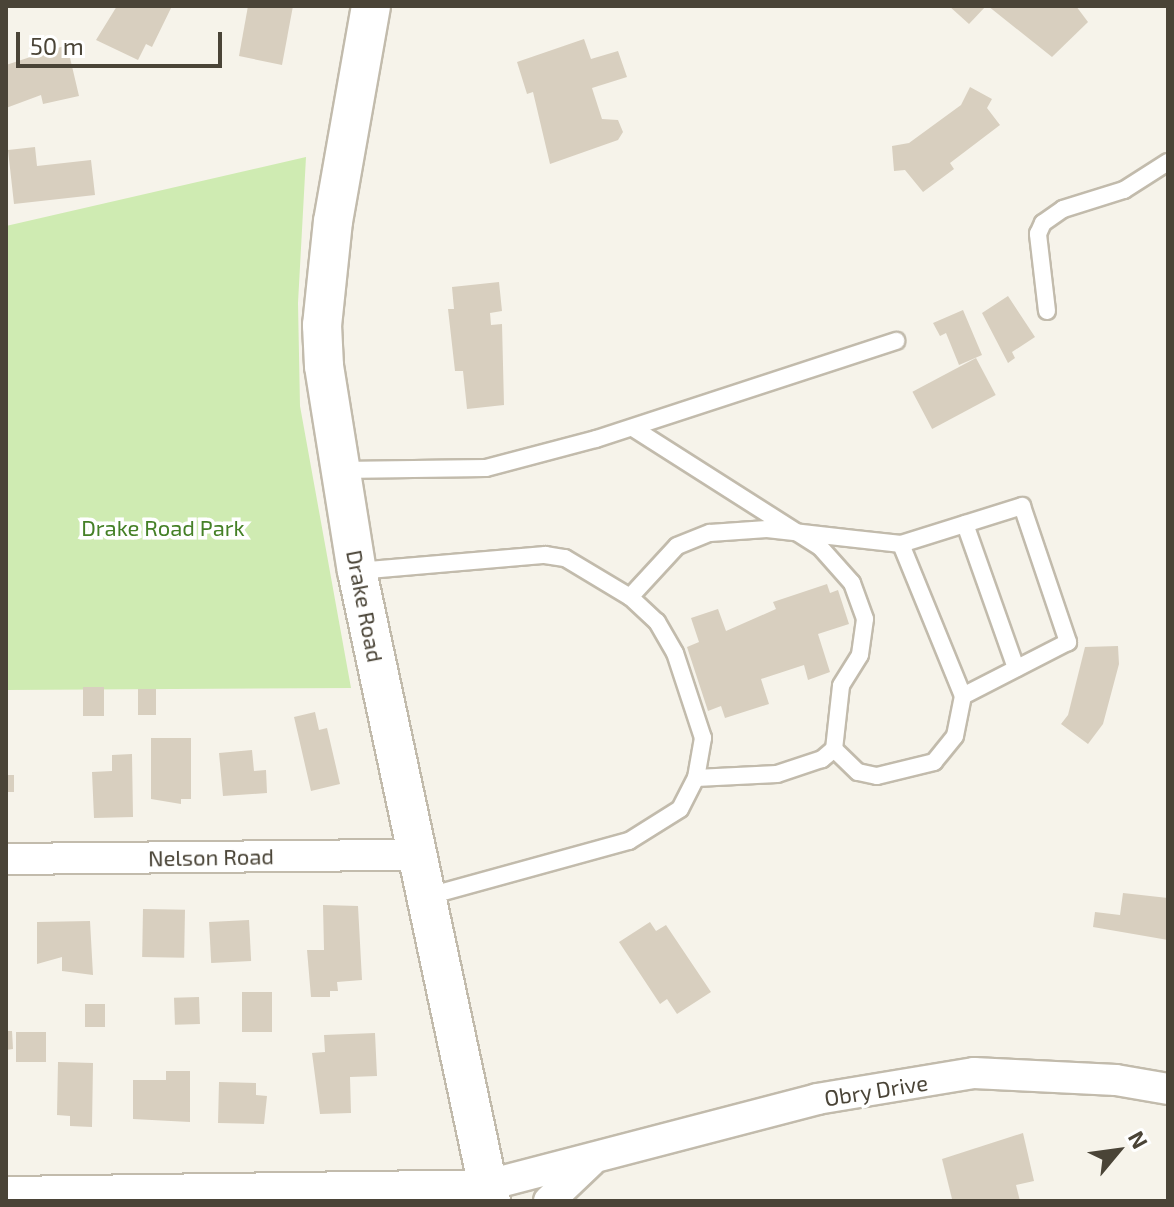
<!DOCTYPE html>
<html>
<head>
<meta charset="utf-8">
<style>
  body { margin:0 }
  #map { position:relative; width:1174px; height:1207px; overflow:hidden; background:#f6f3ea; font-family:"Exo 2",sans-serif }
  div>[style] { position:absolute }
  [style*='--x'] { left:calc(var(--x)*1px); top:calc(var(--y)*1px); width:calc(var(--w)*1px); rotate:calc(var(--a)*1deg) }
  .green>* { inset:0; background:#cfebb2 }
  .building>* { inset:0; background:#d8cfbf; transform-origin:0 0 }
  .roads { filter:drop-shadow(2px 0 #c2bbac) drop-shadow(-2px 0 #c2bbac) drop-shadow(0 2px #c2bbac) drop-shadow(0 -2px #c2bbac) }
  .service>* { height:16px; margin:-8px; padding:0 8px; transform-origin:8px; border-radius:8px; background:#fff }
  .minor>* { height:30px; margin:-15px; padding:0 15px; transform-origin:15px; border-radius:15px; background:#fff }
  .tertiary>* { height:38px; margin:-19px; padding:0 19px; transform-origin:19px; border-radius:19px; background:#fff }
  span { translate:-50% -50%; white-space:nowrap; text-align:center; line-height:1.15; -webkit-text-stroke:7px #fff; paint-order:stroke }
  .park-label { font-size:22px; color:#458027 }
  .street-label { font-size:22px; color:#4a4437 }
  .frame { position:absolute; inset:0; border:8px solid #4a4437; pointer-events:none }
  .north { position:absolute; left:1078px; top:1111px; width:80px; height:80px; -webkit-text-stroke:6px #fff; paint-order:stroke; rotate:61deg; font-size:22px; font-weight:700; line-height:32px; text-align:center; color:#4a4437 }
  .north::after { content:''; display:block; margin:auto; width:28px; height:36px; background:#4a4437; clip-path:polygon(50% 0,100% 100%,50% 72%,0 100%) }
  .scale { position:absolute; left:16px; top:32px; width:206px; height:36px; box-sizing:border-box; border:4px solid #4a4437; border-top:0; padding-left:10px; font-size:24px; line-height:28px; white-space:nowrap; color:#4a4437; -webkit-text-stroke:6px #fff; paint-order:stroke }
</style>
</head>
<body>
<div id="map">
  <div class="green">
    <div style="clip-path:polygon(306px 157px,298px 303px,300px 406px,351px 688px,6px 690px,6px 226px)"></div>
  </div>
  <div class="building">
    <div style="clip-path:polygon(117px 6px,172px 6px,152px 47px,146px 44px,138px 60px,96px 40px)"></div>
    <div style="clip-path:polygon(248px 6px,293px 6px,282px 65px,239px 56px)"></div>
    <div style="clip-path:polygon(949px 6px,986px 6px,969px 24px)"></div>
    <div style="clip-path:polygon(988px 6px,1076px 6px,1088px 22px,1052px 57px)"></div>
    <div style="clip-path:polygon(584px 39px,591px 59px,618px 51px,627px 77px,592px 88px,602px 119px,618px 120px,623px 132px,618px 140px,550px 164px,533px 92px,527px 94px,517px 62px)"></div>
    <div style="clip-path:polygon(67px 45px,79px 96px,43px 104px,41px 95px,6px 108px,6px 65px)"></div>
    <div style="clip-path:polygon(970px 87px,992px 99px,987px 108px,1000px 125px,950px 163px,954px 169px,923px 192px,905px 170px,894px 171px,892px 146px,909px 143px,961px 105px)"></div>
    <div style="clip-path:polygon(35px 147px,37px 166px,91px 160px,95px 195px,14px 204px,8px 150px)"></div>
    <div style="clip-path:polygon(499px 282px,502px 311px,490px 313px,491px 325px,502px 324px,504px 405px,467px 409px,463px 371px,455px 371px,448px 309px,454px 309px,452px 287px)"></div>
    <div style="clip-path:polygon(1008px 296px,1035px 337px,1012px 352px,1015px 358px,1008px 363px,982px 313px)"></div>
    <div style="clip-path:polygon(963px 310px,982px 355px,959px 365px,946px 333px,940px 336px,933px 323px)"></div>
    <div style="left:976px;top:358px;width:42px;height:72px;rotate:62deg"></div>
    <div style="clip-path:polygon(827px 584px,830px 593px,838px 590px,849px 624px,818px 634px,830px 672px,808px 680px,804px 665px,761px 679px,769px 704px,725px 718px,721px 706px,708px 711px,687px 647px,699px 642px,691px 618px,718px 609px,726px 631px,776px 609px,773px 602px)"></div>
    <div style="clip-path:polygon(1118px 646px,1119px 664px,1103px 724px,1088px 744px,1061px 724px,1068px 715px,1085px 647px)"></div>
    <div style="left:83px;top:687px;width:21px;height:29px"></div>
    <div style="left:138px;top:689px;width:18px;height:26px"></div>
    <div style="clip-path:polygon(315px 712px,319px 730px,327px 728px,340px 784px,311px 791px,294px 717px)"></div>
    <div style="clip-path:polygon(151px 738px,191px 738px,191px 799px,181px 799px,181px 804px,151px 799px)"></div>
    <div style="clip-path:polygon(252px 750px,254px 771px,266px 770px,267px 793px,223px 796px,219px 753px)"></div>
    <div style="clip-path:polygon(132px 754px,133px 817px,94px 818px,92px 772px,112px 771px,112px 755px)"></div>
    <div style="left:14px;top:775px;width:17px;height:8px;rotate:90deg"></div>
    <div style="clip-path:polygon(1123px 893px,1168px 898px,1168px 940px,1093px 927px,1095px 912px,1120px 915px)"></div>
    <div style="clip-path:polygon(323px 905px,358px 906px,362px 980px,337px 982px,338px 991px,330px 991px,330px 997px,311px 997px,307px 950px,324px 950px)"></div>
    <div style="left:143px;top:909px;width:42px;height:48px;rotate:1deg"></div>
    <div style="left:249px;top:920px;width:41px;height:40px;rotate:87deg"></div>
    <div style="clip-path:polygon(90px 921px,93px 975px,62px 971px,62px 957px,37px 964px,37px 922px)"></div>
    <div style="clip-path:polygon(650px 922px,656px 931px,666px 925px,711px 992px,677px 1014px,667px 999px,660px 1004px,619px 942px)"></div>
    <div style="left:242px;top:992px;width:30px;height:40px"></div>
    <div style="left:199px;top:997px;width:27px;height:25px;rotate:88deg"></div>
    <div style="left:85px;top:1004px;width:20px;height:23px"></div>
    <div style="clip-path:polygon(6px 1031px,12px 1031px,13px 1049px,6px 1050px)"></div>
    <div style="left:46px;top:1032px;width:30px;height:30px;rotate:90deg"></div>
    <div style="clip-path:polygon(375px 1033px,377px 1076px,350px 1077px,351px 1113px,320px 1114px,312px 1053px,325px 1052px,324px 1035px)"></div>
    <div style="clip-path:polygon(58px 1062px,93px 1063px,92px 1127px,70px 1126px,70px 1116px,57px 1115px)"></div>
    <div style="clip-path:polygon(166px 1071px,190px 1071px,190px 1122px,133px 1119px,133px 1080px,166px 1080px)"></div>
    <div style="clip-path:polygon(219px 1082px,256px 1083px,256px 1095px,267px 1096px,264px 1124px,218px 1123px)"></div>
    <div style="clip-path:polygon(1023px 1133px,1034px 1181px,1016px 1185px,1020px 1201px,952px 1199px,942px 1159px)"></div>
  </div>
  <div class="roads">
    <div class="service">
      <div style="--x:1047;--y:311;--w:78;--a:-96.7"></div>
      <div style="--x:1038;--y:234;--w:12;--a:-66"></div>
      <div style="--x:1043;--y:223;--w:24;--a:-35"></div>
      <div style="--x:1063;--y:209;--w:64;--a:-17.3"></div>
      <div style="--x:1124;--y:190;--w:52;--a:-32.5"></div>
      <div style="--x:633;--y:428;--w:222;--a:32.5"></div>
      <div style="--x:820;--y:547;--w:48;--a:48.4"></div>
      <div style="--x:852;--y:583;--w:38;--a:70"></div>
      <div style="--x:865;--y:619;--w:36;--a:98"></div>
      <div style="--x:860;--y:655;--w:36;--a:122"></div>
      <div style="--x:841;--y:686;--w:63;--a:96.3"></div>
      <div style="--x:834;--y:749;--w:16;--a:140"></div>
      <div style="--x:822;--y:759;--w:47;--a:161.6"></div>
      <div style="--x:777;--y:774;--w:81;--a:177.2"></div>
      <div style="--x:341;--y:470;--w:145;--a:-0.8"></div>
      <div style="--x:486;--y:468;--w:114;--a:-14.8"></div>
      <div style="--x:596;--y:439;--w:316;--a:-18.1"></div>
      <div style="--x:965;--y:524;--w:153;--a:70.5"></div>
      <div style="--x:357;--y:571;--w:189;--a:-4.9"></div>
      <div style="--x:545;--y:555;--w:20;--a:9"></div>
      <div style="--x:565;--y:558;--w:76;--a:31"></div>
      <div style="--x:630;--y:597;--w:69;--a:-47.3"></div>
      <div style="--x:677;--y:546;--w:35;--a:-22"></div>
      <div style="--x:710;--y:533;--w:57;--a:-4"></div>
      <div style="--x:767;--y:529;--w:135;--a:6.4"></div>
      <div style="--x:901;--y:544;--w:127;--a:-17.4"></div>
      <div style="--x:1022;--y:506;--w:144;--a:71.3"></div>
      <div style="--x:1068;--y:642;--w:118;--a:152.8"></div>
      <div style="--x:834;--y:749;--w:33;--a:44"></div>
      <div style="--x:858;--y:772;--w:19;--a:12"></div>
      <div style="--x:877;--y:776;--w:59;--a:-13.8"></div>
      <div style="--x:934;--y:762;--w:33;--a:-51"></div>
      <div style="--x:955;--y:736;--w:41;--a:-78.7"></div>
      <div style="--x:963;--y:696;--w:164;--a:-112.2"></div>
      <div style="--x:425;--y:897;--w:212;--a:-15.4"></div>
      <div style="--x:629;--y:841;--w:60;--a:-32.1"></div>
      <div style="--x:680;--y:809;--w:35;--a:-63"></div>
      <div style="--x:696;--y:778;--w:41;--a:-80.1"></div>
      <div style="--x:703;--y:738;--w:89;--a:-108.2"></div>
      <div style="--x:675;--y:653;--w:36;--a:-120"></div>
      <div style="--x:657;--y:622;--w:37;--a:-137"></div>
    </div>
    <div class="minor">
      <div style="--x:6;--y:859;--w:410;--a:-0.6"></div>
      <div style="--x:6;--y:1192;--w:482;--a:-0.8"></div>
      <div style="--x:488;--y:1185;--w:340;--a:-14.6"></div>
      <div style="--x:817;--y:1099;--w:159;--a:-9.4"></div>
      <div style="--x:974;--y:1073;--w:142;--a:2.8"></div>
      <div style="--x:1116;--y:1080;--w:53;--a:9.8"></div>
      <div style="--x:549;--y:1201;--w:58;--a:-43.6"></div>
    </div>
    <div class="tertiary">
      <div style="--x:371;--y:6;--w:218;--a:100"></div>
      <div style="--x:333;--y:221;--w:105;--a:96"></div>
      <div style="--x:322;--y:325;--w:41;--a:87.2"></div>
      <div style="--x:324;--y:366;--w:208;--a:80.9"></div>
      <div style="--x:357;--y:571;--w:644;--a:77.99"></div>
    </div>
  </div>
  <div class="park-label">
    <span style="left:163px;top:528px">Drake Road Park</span>
  </div>
  <div class="street-label">
    <span style="left:365px;top:606px;rotate:79deg">Drake Road</span>
    <span style="left:211px;top:857px;rotate:-1deg">Nelson Road</span>
    <span style="left:876px;top:1090px;rotate:-9deg">Obry Drive</span>
  </div>
  <div class="frame"></div>
  <div class="north">N</div>
  <div class="scale">50 m</div>
</div>
</body>
</html>
